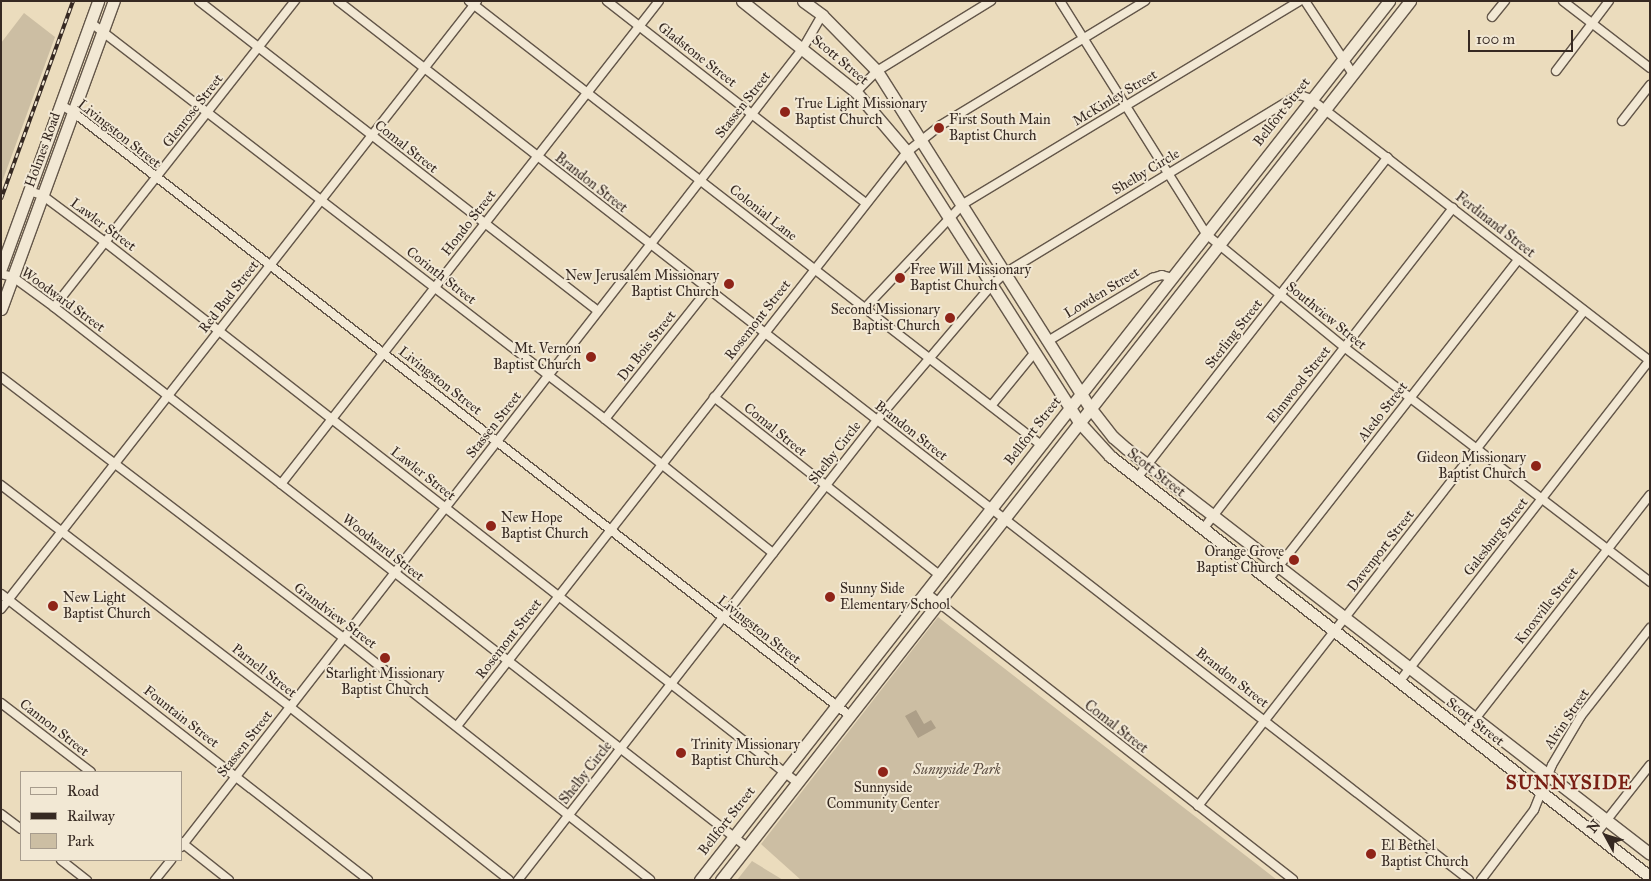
<!DOCTYPE html>
<html>
<head>
<meta charset="utf-8">
<style>
  body { margin:0 }
  #map { position:relative; width:1651px; height:881px; overflow:hidden; background:#ebdcbd; font-family:"IM FELL Great Primer",serif }
  div>[style] { position:absolute }
  [style*='--x'] { left:calc(var(--x)*1px); top:calc(var(--y)*1px); width:calc(var(--w)*1px); rotate:calc(var(--a)*1deg) }
  .green>* { inset:0; background:#ccbea3 }
  .water>* { inset:0; background:#ad9f88 }
  .roads { filter:drop-shadow(1px 0 #635649) drop-shadow(-1px 0 #635649) drop-shadow(0 1px #635649) drop-shadow(0 -1px #635649) }
  .minor>* { height:8px; margin:-4px; padding:0 4px; transform-origin:4px; border-radius:4px; background:#f2e8d4 }
  .secondary>* { height:11px; margin:-5.5px; padding:0 5.5px; transform-origin:5.5px; border-radius:5.5px; background:#f2e8d4 }
  .rail>* { height:4px; margin-top:-2px; transform-origin:0; background:repeating-linear-gradient(90deg,#f2e8d4 0 5.5px,#362922 0 11px); box-sizing:border-box; border-block:1px solid #362922 }
  .dots>* { width:14px; height:14px; translate:-50% -50%; box-sizing:border-box; border:2px solid #f2e8d4; border-radius:50% }
  span { translate:-50% -50%; white-space:nowrap; text-align:center; line-height:1.15; -webkit-text-stroke:4px #f2e8d4; paint-order:stroke }
  .street-label { font-size:14px; color:#362922 }
  .poi-label { font-size:14px; color:#362922 }
  .left { translate:0 -50%; text-align:left }
  .right { translate:-100% -50%; text-align:right }
  .park-label { font-size:14px; color:#5c4e42; font-style:italic }
  .district-label { font-size:19px; color:#7a1f14; font-weight:700; letter-spacing:1px }
  .frame { position:absolute; inset:0; border:2px solid #362922; pointer-events:none }
  .legend { position:absolute; left:20px; top:771px; width:162px; height:90px; box-sizing:border-box; background:#f2e8d4; border:1px solid #a79c8d; margin:0; padding:6px 9px; list-style:none; font-size:15px; color:#362922 }
  .legend li { display:flex; align-items:center; gap:10px; height:25px }
  .legend b { width:25px; border:1px solid #a79c8d }
  .north { position:absolute; left:1581px; top:811px; width:50px; height:50px; -webkit-text-stroke:4px #f2e8d4; paint-order:stroke; rotate:309deg; font-size:14px; font-weight:700; line-height:20px; text-align:center; color:#362922 }
  .north::after { content:''; display:block; margin:auto; width:18px; height:22px; background:#362922; clip-path:polygon(50% 0,100% 100%,50% 72%,0 100%) }
  .scale { position:absolute; left:1468px; top:30px; width:105px; height:22px; box-sizing:border-box; border:2px solid #362922; border-top:0; padding-left:6px; font-size:15px; line-height:18px; white-space:nowrap; color:#362922; -webkit-text-stroke:4px #f2e8d4; paint-order:stroke }
</style>
</head>
<body>
<div id="map">
  <div class="green">
    <div style="clip-path:polygon(24px 13px,55px 37px,1px 185px,1px 43px)"></div>
    <div style="clip-path:polygon(938px 617px,1277px 880px,801px 880px,761px 844px)"></div>
    <div style="clip-path:polygon(752px 861px,783px 880px,737px 880px)"></div>
  </div>
  <div class="water">
    <div style="clip-path:polygon(916px 710px,924px 724px,931px 720px,936px 728px,918px 738px,905px 716px)"></div>
  </div>
  <div class="roads">
    <div class="minor">
      <div style="--x:199;--y:1;--w:505;--a:37.85"></div>
      <div style="--x:338;--y:1;--w:1432;--a:37.85"></div>
      <div style="--x:469;--y:1;--w:724;--a:37.82"></div>
      <div style="--x:607;--y:1;--w:328;--a:38"></div>
      <div style="--x:1060;--y:1;--w:275;--a:57.9"></div>
      <div style="--x:1206;--y:234;--w:178;--a:39.3"></div>
      <div style="--x:1344;--y:347;--w:386;--a:37.5"></div>
      <div style="--x:1305;--y:1;--w:87;--a:56.7"></div>
      <div style="--x:1563;--y:1;--w:110;--a:37.6"></div>
      <div style="--x:1492;--y:17;--w:21;--a:-51"></div>
      <div style="--x:90;--y:22;--w:650;--a:37.63"></div>
      <div style="--x:605;--y:419;--w:215;--a:38.6"></div>
      <div style="--x:1556;--y:71;--w:88;--a:-52.9"></div>
      <div style="--x:856;--y:92;--w:30;--a:-45"></div>
      <div style="--x:877;--y:71;--w:134;--a:-31.6"></div>
      <div style="--x:61;--y:105;--w:14;--a:30"></div>
      <div style="--x:73;--y:112;--w:984;--a:37.86"></div>
      <div style="--x:1622;--y:121;--w:46;--a:-52.1"></div>
      <div style="--x:29;--y:191;--w:14;--a:17"></div>
      <div style="--x:42;--y:195;--w:79;--a:36.7"></div>
      <div style="--x:105;--y:242;--w:879;--a:37.98"></div>
      <div style="--x:1;--y:274;--w:12;--a:14"></div>
      <div style="--x:13;--y:277;--w:51;--a:36.2"></div>
      <div style="--x:54;--y:307;--w:879;--a:37.93"></div>
      <div style="--x:54;--y:307;--w:390;--a:-51.8"></div>
      <div style="--x:865;--y:308;--w:143;--a:-46.7"></div>
      <div style="--x:963;--y:204;--w:393;--a:-31.1"></div>
      <div style="--x:1048;--y:341;--w:122;--a:-31.2"></div>
      <div style="--x:1152;--y:278;--w:10;--a:-17"></div>
      <div style="--x:1162;--y:275;--w:10;--a:17"></div>
      <div style="--x:1;--y:377;--w:431;--a:37.3"></div>
      <div style="--x:344;--y:638;--w:390;--a:38.3"></div>
      <div style="--x:714;--y:397;--w:287;--a:38.3"></div>
      <div style="--x:991;--y:406;--w:70;--a:-50.8"></div>
      <div style="--x:605;--y:419;--w:166;--a:-51.6"></div>
      <div style="--x:1137;--y:478;--w:407;--a:-52"></div>
      <div style="--x:281;--y:484;--w:613;--a:-51.95"></div>
      <div style="--x:1;--y:485;--w:364;--a:37.5"></div>
      <div style="--x:290;--y:707;--w:279;--a:38.3"></div>
      <div style="--x:1203;--y:529;--w:407;--a:-52.1"></div>
      <div style="--x:1268;--y:580;--w:407;--a:-52"></div>
      <div style="--x:925;--y:592;--w:467;--a:38"></div>
      <div style="--x:1;--y:594;--w:465;--a:37.9"></div>
      <div style="--x:1;--y:609;--w:772;--a:-51.94"></div>
      <div style="--x:1399;--y:682;--w:407;--a:-52.1"></div>
      <div style="--x:1;--y:703;--w:113;--a:37.5"></div>
      <div style="--x:457;--y:726;--w:729;--a:-51.9"></div>
      <div style="--x:907;--y:152;--w:43;--a:-38.5"></div>
      <div style="--x:941;--y:125;--w:239;--a:-31.3"></div>
      <div style="--x:1464;--y:733;--w:302;--a:-52"></div>
      <div style="--x:1198;--y:806;--w:628;--a:-52.05"></div>
      <div style="--x:1;--y:814;--w:25;--a:37"></div>
      <div style="--x:1595;--y:835;--w:89;--a:-51.8"></div>
      <div style="--x:181;--y:842;--w:61;--a:38.4"></div>
      <div style="--x:181;--y:847;--w:929;--a:-52.08"></div>
      <div style="--x:752;--y:114;--w:83;--a:-52.3"></div>
      <div style="--x:803;--y:48;--w:38;--a:-60"></div>
      <div style="--x:61;--y:860;--w:33;--a:38"></div>
      <div style="--x:155;--y:880;--w:26;--a:-51"></div>
      <div style="--x:518;--y:880;--w:584;--a:-52.03"></div>
      <div style="--x:877;--y:420;--w:177;--a:-49.6"></div>
      <div style="--x:992;--y:285;--w:18;--a:-43"></div>
      <div style="--x:1005;--y:273;--w:341;--a:-31.3"></div>
      <div style="--x:1296;--y:96;--w:4;--a:-14"></div>
      <div style="--x:1300;--y:95;--w:12;--a:20"></div>
      <div style="--x:1311;--y:99;--w:428;--a:37.7"></div>
      <div style="--x:1481;--y:880;--w:88;--a:-52.9"></div>
      <div style="--x:1534;--y:810;--w:48;--a:-68.2"></div>
      <div style="--x:1552;--y:765;--w:57;--a:-59.4"></div>
      <div style="--x:1581;--y:716;--w:112;--a:-51.9"></div>
    </div>
    <div class="secondary">
      <div style="--x:742;--y:1;--w:146;--a:38.6"></div>
      <div style="--x:856;--y:92;--w:79;--a:49.6"></div>
      <div style="--x:907;--y:152;--w:320;--a:57.5"></div>
      <div style="--x:1079;--y:422;--w:46;--a:47.6"></div>
      <div style="--x:1110;--y:456;--w:685;--a:37.94"></div>
      <div style="--x:803;--y:1;--w:24;--a:36"></div>
      <div style="--x:822;--y:15;--w:78;--a:45.5"></div>
      <div style="--x:877;--y:71;--w:400;--a:57.7"></div>
      <div style="--x:1091;--y:409;--w:36;--a:52"></div>
      <div style="--x:1113;--y:437;--w:18;--a:41"></div>
      <div style="--x:1127;--y:449;--w:661;--a:37.75"></div>
      <div style="--x:1;--y:268;--w:284;--a:-70"></div>
      <div style="--x:1;--y:309;--w:328;--a:-69.9"></div>
      <div style="--x:700;--y:880;--w:1117;--a:-51.91"></div>
      <div style="--x:721;--y:880;--w:1117;--a:-51.91"></div>
    </div>
  </div>
  <div class="rail">
    <div style="--x:1;--y:199;--w:211;--a:-70"></div>
  </div>
  <div class="dots">
    <div style="left:785px;top:112px;background:#8f2418"></div>
    <div style="left:939px;top:128px;background:#8f2418"></div>
    <div style="left:900px;top:278px;background:#8f2418"></div>
    <div style="left:729px;top:284px;background:#8f2418"></div>
    <div style="left:950px;top:318px;background:#8f2418"></div>
    <div style="left:591px;top:357px;background:#8f2418"></div>
    <div style="left:1536px;top:466px;background:#8f2418"></div>
    <div style="left:491px;top:526px;background:#8f2418"></div>
    <div style="left:1294px;top:560px;background:#8f2418"></div>
    <div style="left:830px;top:597px;background:#8f2418"></div>
    <div style="left:53px;top:606px;background:#8f2418"></div>
    <div style="left:385px;top:658px;background:#8f2418"></div>
    <div style="left:681px;top:753px;background:#8f2418"></div>
    <div style="left:883px;top:772px;background:#8f2418"></div>
    <div style="left:1371px;top:854px;background:#8f2418"></div>
  </div>
  <div class="street-label">
    <span style="left:697px;top:55px;rotate:38deg">Gladstone Street</span>
    <span style="left:840px;top:60px;rotate:40deg">Scott Street</span>
    <span style="left:1115px;top:98px;rotate:-31deg">McKinley Street</span>
    <span style="left:743px;top:105px;rotate:-52deg">Stassen Street</span>
    <span style="left:193px;top:111px;rotate:-52deg">Glenrose Street</span>
    <span style="left:1282px;top:112px;rotate:-52deg">Bellfort Street</span>
    <span style="left:119px;top:134px;rotate:38deg">Livingston Street</span>
    <span style="left:406px;top:147px;rotate:38deg">Comal Street</span>
    <span style="left:43px;top:150px;rotate:-70deg">Holmes Road</span>
    <span style="left:1146px;top:172px;rotate:-31deg">Shelby Circle</span>
    <span style="left:591px;top:183px;rotate:38deg">Brandon Street</span>
    <span style="left:763px;top:213px;rotate:38deg">Colonial Lane</span>
    <span style="left:469px;top:223px;rotate:-52deg">Hondo Street</span>
    <span style="left:103px;top:225px;rotate:37deg">Lawler Street</span>
    <span style="left:1495px;top:225px;rotate:38deg">Ferdinand Street</span>
    <span style="left:441px;top:276px;rotate:38deg">Corinth Street</span>
    <span style="left:1102px;top:293px;rotate:-31deg">Lowden Street</span>
    <span style="left:229px;top:297px;rotate:-52deg">Red Bud Street</span>
    <span style="left:63px;top:300px;rotate:36deg">Woodward Street</span>
    <span style="left:1326px;top:316px;rotate:39deg">Southview Street</span>
    <span style="left:758px;top:320px;rotate:-52deg">Rosemont Street</span>
    <span style="left:1234px;top:334px;rotate:-52deg">Sterling Street</span>
    <span style="left:647px;top:346px;rotate:-52deg">Du Bois Street</span>
    <span style="left:440px;top:381px;rotate:38deg">Livingston Street</span>
    <span style="left:1299px;top:385px;rotate:-52deg">Elmwood Street</span>
    <span style="left:1383px;top:412px;rotate:-52deg">Aledo Street</span>
    <span style="left:494px;top:425px;rotate:-52deg">Stassen Street</span>
    <span style="left:775px;top:430px;rotate:39deg">Comal Street</span>
    <span style="left:911px;top:431px;rotate:38deg">Brandon Street</span>
    <span style="left:1033px;top:431px;rotate:-52deg">Bellfort Street</span>
    <span style="left:835px;top:453px;rotate:-52deg">Shelby Circle</span>
    <span style="left:1156px;top:473px;rotate:38deg">Scott Street</span>
    <span style="left:423px;top:474px;rotate:38deg">Lawler Street</span>
    <span style="left:1496px;top:537px;rotate:-52deg">Galesburg Street</span>
    <span style="left:383px;top:548px;rotate:38deg">Woodward Street</span>
    <span style="left:1381px;top:551px;rotate:-52deg">Davenport Street</span>
    <span style="left:1547px;top:606px;rotate:-52deg">Knoxville Street</span>
    <span style="left:335px;top:616px;rotate:37deg">Grandview Street</span>
    <span style="left:759px;top:630px;rotate:38deg">Livingston Street</span>
    <span style="left:509px;top:639px;rotate:-52deg">Rosemont Street</span>
    <span style="left:264px;top:671px;rotate:38deg">Parnell Street</span>
    <span style="left:1232px;top:678px;rotate:38deg">Brandon Street</span>
    <span style="left:181px;top:717px;rotate:38deg">Fountain Street</span>
    <span style="left:1567px;top:719px;rotate:-56deg">Alvin Street</span>
    <span style="left:1475px;top:722px;rotate:38deg">Scott Street</span>
    <span style="left:1116px;top:727px;rotate:38deg">Comal Street</span>
    <span style="left:54px;top:728px;rotate:38deg">Cannon Street</span>
    <span style="left:245px;top:744px;rotate:-52deg">Stassen Street</span>
    <span style="left:586px;top:773px;rotate:-52deg">Shelby Circle</span>
    <span style="left:727px;top:821px;rotate:-52deg">Bellfort Street</span>
  </div>
  <div class="poi-label">
    <span class="left" style="left:795px;top:112px">True Light Missionary<br>Baptist Church</span>
    <span class="left" style="left:949px;top:128px">First South Main<br>Baptist Church</span>
    <span class="left" style="left:910px;top:278px">Free Will Missionary<br>Baptist Church</span>
    <span class="right" style="left:719px;top:284px">New Jerusalem Missionary<br>Baptist Church</span>
    <span class="right" style="left:940px;top:318px">Second Missionary<br>Baptist Church</span>
    <span class="right" style="left:581px;top:357px">Mt. Vernon<br>Baptist Church</span>
    <span class="right" style="left:1526px;top:466px">Gideon Missionary<br>Baptist Church</span>
    <span class="left" style="left:501px;top:526px">New Hope<br>Baptist Church</span>
    <span class="right" style="left:1284px;top:560px">Orange Grove<br>Baptist Church</span>
    <span class="left" style="left:840px;top:597px">Sunny Side<br>Elementary School</span>
    <span class="left" style="left:63px;top:606px">New Light<br>Baptist Church</span>
    <span style="left:385px;top:682px">Starlight Missionary<br>Baptist Church</span>
    <span class="left" style="left:691px;top:753px">Trinity Missionary<br>Baptist Church</span>
    <span style="left:883px;top:796px">Sunnyside<br>Community Center</span>
    <span class="left" style="left:1381px;top:854px">El Bethel<br>Baptist Church</span>
  </div>
  <div class="park-label">
    <span style="left:957px;top:770px">Sunnyside Park</span>
  </div>
  <div class="district-label">
    <span style="left:1569px;top:783px">SUNNYSIDE</span>
  </div>
  <div class="frame"></div>
  <ul class="legend">
  <li><b style="height:6px;background:#f2e8d4"></b>Road</li>
  <li><b style="height:6px;background:#362922"></b>Railway</li>
  <li><b style="height:14px;background:#ccbea3"></b>Park</li>
  </ul>
  <div class="north">N</div>
  <div class="scale">100 m</div>
</div>
</body>
</html>
